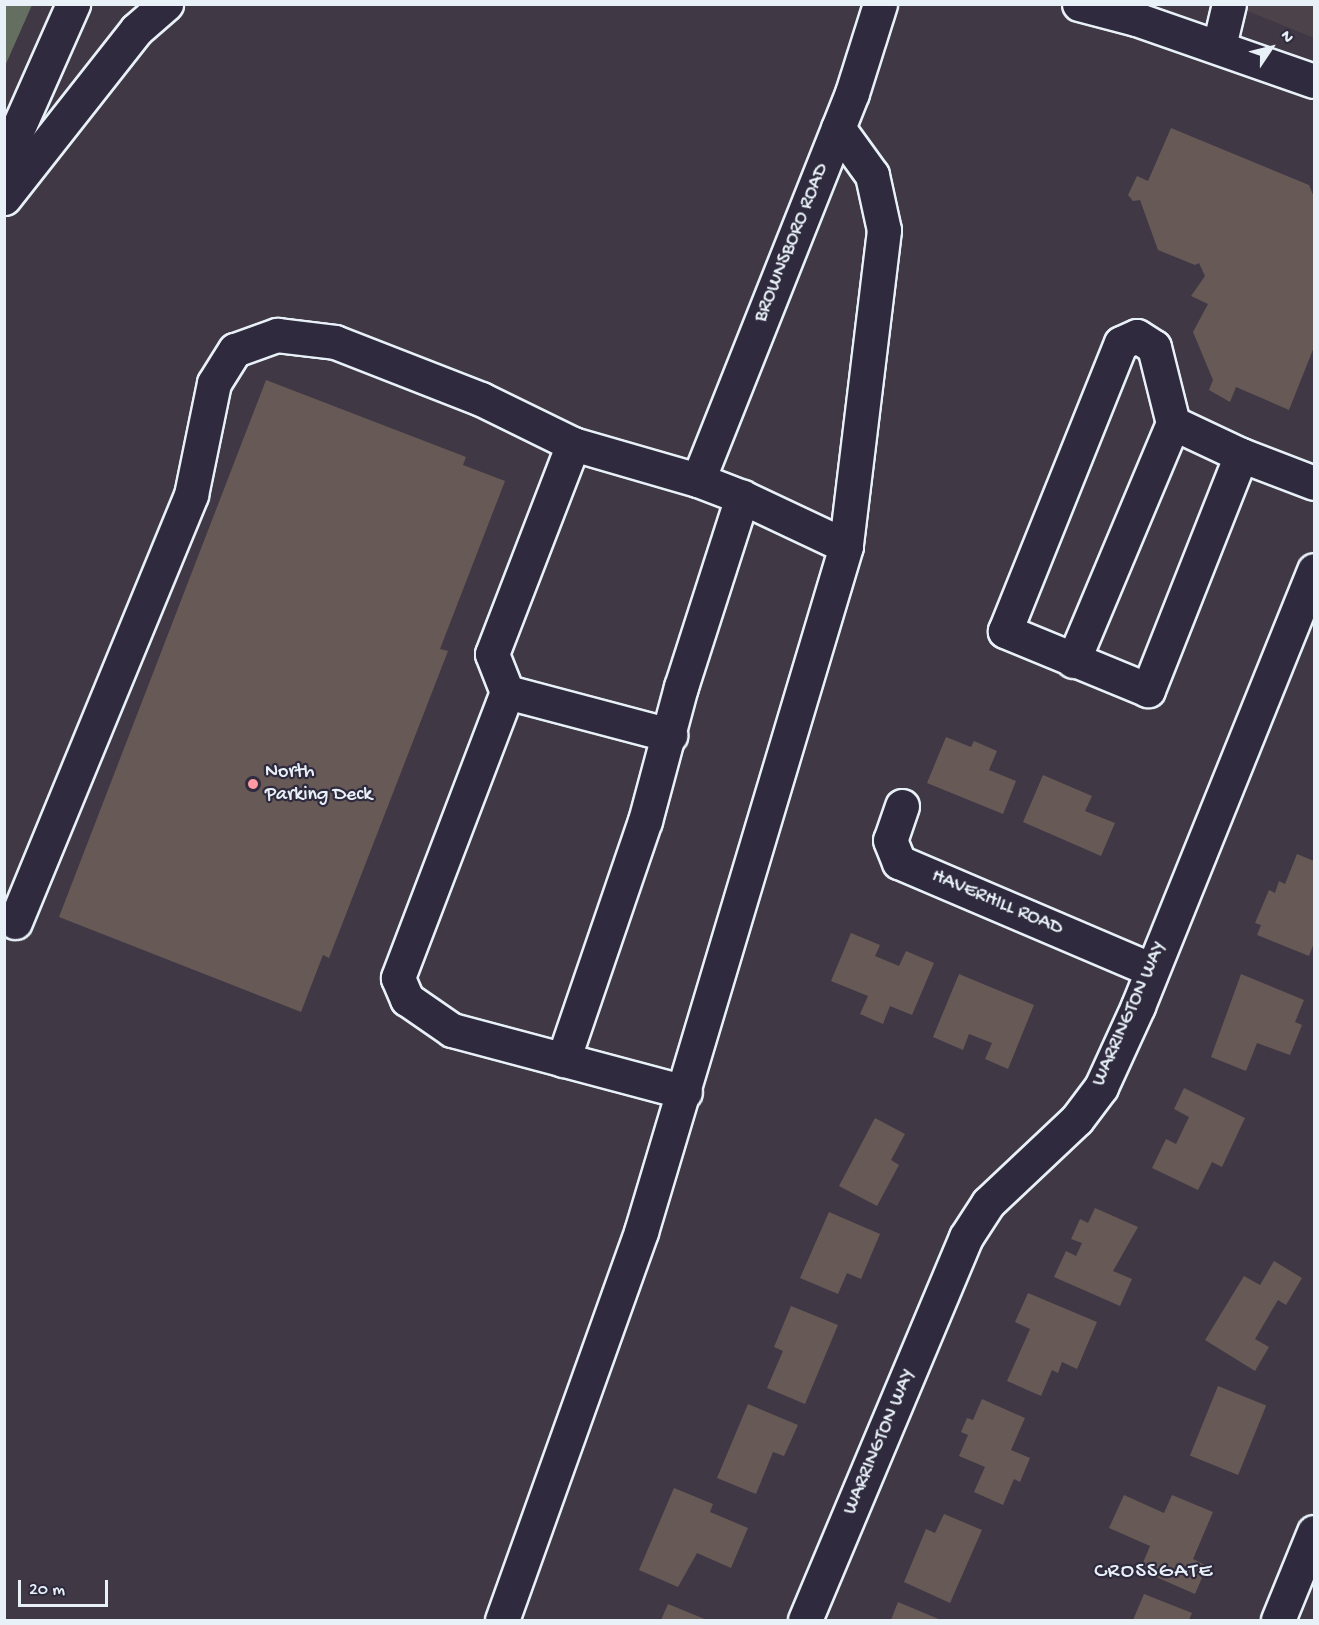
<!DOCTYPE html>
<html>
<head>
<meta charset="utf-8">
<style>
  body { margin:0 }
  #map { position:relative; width:1319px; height:1625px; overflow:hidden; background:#403844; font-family:"Gochi Hand",sans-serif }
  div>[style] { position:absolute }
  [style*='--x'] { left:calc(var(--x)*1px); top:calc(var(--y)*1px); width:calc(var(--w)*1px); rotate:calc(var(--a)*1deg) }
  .built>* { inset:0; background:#4c4249 }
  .green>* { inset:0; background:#646e61 }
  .building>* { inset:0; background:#675956; transform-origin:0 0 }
  .roads { filter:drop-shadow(2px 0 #e8f1f8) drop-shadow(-2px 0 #e8f1f8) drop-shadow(0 2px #e8f1f8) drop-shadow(0 -2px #e8f1f8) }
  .minor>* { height:33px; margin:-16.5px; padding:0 16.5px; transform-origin:16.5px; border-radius:16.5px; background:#2f2a3d }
  .highway>* { height:33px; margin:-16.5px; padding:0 16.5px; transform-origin:16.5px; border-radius:16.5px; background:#2f2a3d }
  .dots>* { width:16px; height:16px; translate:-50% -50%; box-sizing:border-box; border:3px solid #2f2a3d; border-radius:50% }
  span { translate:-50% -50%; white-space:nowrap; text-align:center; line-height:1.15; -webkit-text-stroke:4.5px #2f2a3d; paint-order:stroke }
  .street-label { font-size:20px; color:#e8f1f8 }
  .poi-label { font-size:20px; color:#e8f1f8 }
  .left { translate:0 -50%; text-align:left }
  .quarter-label { font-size:22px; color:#e8f1f8; letter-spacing:1.5px }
  .frame { position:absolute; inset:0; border:6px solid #e8f1f8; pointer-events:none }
  .north { position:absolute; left:1241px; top:18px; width:60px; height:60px; -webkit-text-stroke:4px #2f2a3d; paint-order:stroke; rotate:55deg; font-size:16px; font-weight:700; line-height:24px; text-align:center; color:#e8f1f8 }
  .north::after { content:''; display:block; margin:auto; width:21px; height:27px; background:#e8f1f8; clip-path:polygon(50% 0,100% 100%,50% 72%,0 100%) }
  .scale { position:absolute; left:18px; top:1580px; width:90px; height:27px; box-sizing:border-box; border:3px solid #e8f1f8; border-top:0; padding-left:8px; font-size:18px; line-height:21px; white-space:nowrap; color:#e8f1f8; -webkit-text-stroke:4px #2f2a3d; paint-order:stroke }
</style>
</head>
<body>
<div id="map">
  <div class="built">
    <div style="clip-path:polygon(1233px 5px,1314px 5px,1314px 38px)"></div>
  </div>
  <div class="green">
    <div style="clip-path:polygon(5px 4px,32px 5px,5px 66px,4px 5px)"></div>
  </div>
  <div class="building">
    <div style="clip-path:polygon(1171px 128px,1309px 185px,1314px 197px,1314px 347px,1289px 410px,1236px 387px,1230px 402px,1209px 390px,1213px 380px,1193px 332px,1208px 304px,1191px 296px,1205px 276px,1199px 263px,1195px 265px,1158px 250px,1140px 200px,1133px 201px,1128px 195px,1137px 176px,1148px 181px)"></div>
    <div style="clip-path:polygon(266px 380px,466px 457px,463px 465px,505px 481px,440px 649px,448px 651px,329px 958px,323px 955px,301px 1012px,59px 917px)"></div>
    <div style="clip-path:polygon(946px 737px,971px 747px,974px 741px,997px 751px,989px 770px,1016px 781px,1003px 814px,927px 783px)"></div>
    <div style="clip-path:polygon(1043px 775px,1092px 796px,1085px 811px,1115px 823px,1101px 856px,1023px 822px)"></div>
    <div style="clip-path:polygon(1297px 854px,1314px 861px,1314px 943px,1309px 956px,1257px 935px,1261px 925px,1255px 923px,1269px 890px,1275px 893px,1279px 881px,1285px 884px)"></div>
    <div style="clip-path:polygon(851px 933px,880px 945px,875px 956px,899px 966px,906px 951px,934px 963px,912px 1015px,890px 1006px,883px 1024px,860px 1014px,868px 996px,831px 981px)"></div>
    <div style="clip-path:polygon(959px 974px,1034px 1005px,1008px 1069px,985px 1059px,992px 1043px,969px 1034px,963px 1050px,933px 1037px)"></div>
    <div style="clip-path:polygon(1241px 974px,1304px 1000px,1295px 1022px,1302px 1025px,1290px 1055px,1257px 1043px,1246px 1071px,1211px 1057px)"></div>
    <div style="clip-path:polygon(1184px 1088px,1245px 1118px,1222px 1167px,1212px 1162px,1198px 1190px,1152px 1168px,1166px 1139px,1176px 1144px,1189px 1117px,1174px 1109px)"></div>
    <div style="clip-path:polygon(875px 1118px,905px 1134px,891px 1160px,899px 1165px,877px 1206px,839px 1186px)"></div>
    <div style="clip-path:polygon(1095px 1208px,1138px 1227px,1113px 1271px,1132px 1279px,1120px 1306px,1054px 1277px,1066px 1251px,1076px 1256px,1082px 1243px,1071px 1239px,1080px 1219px,1088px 1223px)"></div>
    <div style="clip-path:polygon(829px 1212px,880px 1234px,861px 1279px,847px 1273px,838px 1294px,800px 1278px)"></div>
    <div style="clip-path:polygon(1274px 1261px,1302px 1278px,1286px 1305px,1278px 1300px,1255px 1339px,1269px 1347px,1255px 1371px,1205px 1340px,1244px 1276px,1260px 1285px)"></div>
    <div style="clip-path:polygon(1028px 1293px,1097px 1322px,1077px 1369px,1062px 1362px,1058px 1373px,1052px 1370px,1041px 1396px,1007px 1381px,1030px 1329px,1015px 1322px)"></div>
    <div style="clip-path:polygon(791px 1306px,838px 1325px,805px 1404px,767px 1388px,783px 1351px,774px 1347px)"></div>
    <div style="left:1218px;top:1386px;width:52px;height:75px;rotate:22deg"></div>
    <div style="clip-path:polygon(982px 1399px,1025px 1418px,1011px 1450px,1030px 1458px,1020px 1482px,1014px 1479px,1003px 1505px,974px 1492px,985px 1467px,959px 1456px,968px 1435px,961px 1432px,967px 1418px,973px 1420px)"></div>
    <div style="clip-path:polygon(748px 1404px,798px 1425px,784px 1456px,773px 1452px,756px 1494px,717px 1478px)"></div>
    <div style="clip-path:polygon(674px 1488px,713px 1504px,710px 1512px,748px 1528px,731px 1568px,697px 1553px,678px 1587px,639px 1570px)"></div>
    <div style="clip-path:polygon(1124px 1495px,1164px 1513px,1172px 1495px,1213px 1512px,1193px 1559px,1207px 1566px,1195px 1594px,1140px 1570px,1150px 1546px,1109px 1528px)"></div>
    <div style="clip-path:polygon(944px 1514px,982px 1530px,950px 1603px,904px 1582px,926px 1529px,935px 1533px)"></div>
    <div style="clip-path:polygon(1144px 1594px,1192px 1613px,1189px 1620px,1133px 1620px)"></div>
    <div style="clip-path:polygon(898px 1602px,941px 1620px,891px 1620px)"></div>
    <div style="clip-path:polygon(668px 1604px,707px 1620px,661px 1620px)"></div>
  </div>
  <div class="roads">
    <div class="minor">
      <div style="--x:1079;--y:4;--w:59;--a:14.7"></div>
      <div style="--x:1136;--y:19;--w:188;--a:19.2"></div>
      <div style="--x:1219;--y:46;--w:43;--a:-76.6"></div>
      <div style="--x:838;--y:128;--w:58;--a:54.1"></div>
      <div style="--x:872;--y:175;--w:56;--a:77.7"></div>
      <div style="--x:884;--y:230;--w:318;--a:96.9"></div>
      <div style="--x:573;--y:444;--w:225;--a:111.1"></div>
      <div style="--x:492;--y:654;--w:41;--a:68.5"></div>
      <div style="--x:507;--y:692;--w:306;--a:110.9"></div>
      <div style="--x:398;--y:978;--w:23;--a:67"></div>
      <div style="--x:407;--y:999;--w:55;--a:34.6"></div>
      <div style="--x:452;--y:1030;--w:241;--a:14.9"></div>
      <div style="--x:1241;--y:455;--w:253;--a:111.6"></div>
      <div style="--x:1148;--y:690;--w:155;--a:-157.6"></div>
      <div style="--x:1005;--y:631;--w:310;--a:-68.1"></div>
      <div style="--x:1121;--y:343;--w:17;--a:-24"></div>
      <div style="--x:1137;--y:336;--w:20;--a:33"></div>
      <div style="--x:1154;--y:347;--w:78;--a:76"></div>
      <div style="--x:1173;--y:423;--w:75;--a:25.2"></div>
      <div style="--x:1241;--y:455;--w:78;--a:21"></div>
      <div style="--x:698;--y:480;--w:417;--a:-68.3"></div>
      <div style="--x:852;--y:93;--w:93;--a:-72.5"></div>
      <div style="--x:1073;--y:661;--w:258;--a:-67.2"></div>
      <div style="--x:507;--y:692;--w:169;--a:14.8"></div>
      <div style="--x:902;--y:806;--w:36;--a:109"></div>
      <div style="--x:890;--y:840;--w:24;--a:68"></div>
      <div style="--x:899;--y:862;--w:273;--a:23.1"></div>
      <div style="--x:15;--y:922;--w:462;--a:-67.6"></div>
      <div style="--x:191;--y:495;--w:114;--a:-78.4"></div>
      <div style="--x:214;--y:383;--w:39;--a:-58"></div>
      <div style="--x:235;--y:350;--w:45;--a:-19.7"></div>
      <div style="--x:277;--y:335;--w:58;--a:6.9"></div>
      <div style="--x:335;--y:342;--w:157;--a:21.3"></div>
      <div style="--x:481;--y:399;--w:102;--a:26.1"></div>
      <div style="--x:573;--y:444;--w:130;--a:16.1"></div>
      <div style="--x:698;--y:480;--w:47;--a:21.1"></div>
      <div style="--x:742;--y:497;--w:115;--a:25.2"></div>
      <div style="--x:846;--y:546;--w:716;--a:106.64"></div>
      <div style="--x:641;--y:1232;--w:412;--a:109.7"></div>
      <div style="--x:563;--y:1060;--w:253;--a:-71.1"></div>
      <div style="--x:645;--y:821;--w:139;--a:-75"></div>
      <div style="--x:681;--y:687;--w:200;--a:-72.2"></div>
      <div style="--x:805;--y:1620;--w:415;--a:-67.2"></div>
      <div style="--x:966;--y:1237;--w:40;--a:-57.1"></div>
      <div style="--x:988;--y:1203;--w:122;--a:-43.3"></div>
      <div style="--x:1077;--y:1119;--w:40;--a:-53"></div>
      <div style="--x:1101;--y:1087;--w:89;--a:-65.4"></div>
      <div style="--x:1138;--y:1006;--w:470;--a:-68"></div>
      <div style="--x:1278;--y:1620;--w:95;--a:-67.8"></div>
    </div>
    <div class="highway">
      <div style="--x:4;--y:160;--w:171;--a:-66.1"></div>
      <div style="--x:4;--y:198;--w:214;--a:-51.8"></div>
      <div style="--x:136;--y:30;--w:40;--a:-41"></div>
    </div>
  </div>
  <div class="dots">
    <div style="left:253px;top:784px;background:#ff9aa2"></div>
  </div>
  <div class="street-label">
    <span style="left:792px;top:243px;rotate:-68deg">BROWNSBORO ROAD</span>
    <span style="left:997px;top:903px;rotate:23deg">HAVERHILL ROAD</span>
    <span style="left:1130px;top:1014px;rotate:-66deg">WARRINGTON WAY</span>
    <span style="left:880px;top:1442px;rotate:-67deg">WARRINGTON WAY</span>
  </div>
  <div class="poi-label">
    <span class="left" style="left:265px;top:784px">North<br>Parking Deck</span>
  </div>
  <div class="quarter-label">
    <span style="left:1154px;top:1573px">CROSSGATE</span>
  </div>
  <div class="frame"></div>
  <div class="north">N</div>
  <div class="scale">20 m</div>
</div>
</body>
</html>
